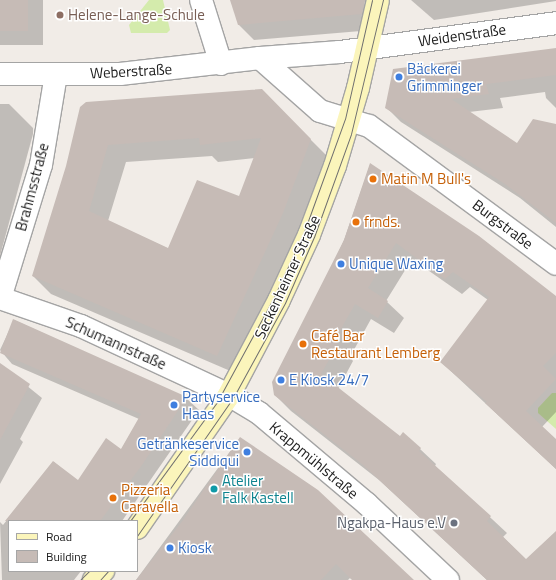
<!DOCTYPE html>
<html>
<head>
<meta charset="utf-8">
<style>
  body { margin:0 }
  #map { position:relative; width:556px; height:580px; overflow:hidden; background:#f1ece7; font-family:"Titillium Web",sans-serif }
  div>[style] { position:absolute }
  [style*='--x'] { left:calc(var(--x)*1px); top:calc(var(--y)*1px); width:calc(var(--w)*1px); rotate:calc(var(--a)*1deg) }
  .grass>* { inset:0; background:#d4ebac }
  .shadow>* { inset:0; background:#0003; transform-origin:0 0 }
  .building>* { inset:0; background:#c6bbb6; transform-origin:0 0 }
  .roads { filter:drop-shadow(1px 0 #a4a4a4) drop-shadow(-1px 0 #a4a4a4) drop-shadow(0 1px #a4a4a4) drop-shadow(0 -1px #a4a4a4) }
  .street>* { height:22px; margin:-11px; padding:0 11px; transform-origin:11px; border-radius:11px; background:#fff }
  .secondary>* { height:22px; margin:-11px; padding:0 11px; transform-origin:11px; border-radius:11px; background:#fbf5bb }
  .tram>* { height:1px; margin:-0.5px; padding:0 0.5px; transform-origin:0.5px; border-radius:0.5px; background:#6e6e6e }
  .dots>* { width:11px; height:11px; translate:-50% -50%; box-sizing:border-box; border:2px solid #fff; border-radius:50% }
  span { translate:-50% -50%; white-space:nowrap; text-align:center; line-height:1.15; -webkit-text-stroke:3px #fff; paint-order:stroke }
  .education-label { font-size:15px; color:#785e54 }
  .left { translate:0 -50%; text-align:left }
  .street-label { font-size:15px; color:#202020 }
  .shop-label { font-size:15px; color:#366cbe }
  .right { translate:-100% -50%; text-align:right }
  .food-label { font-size:15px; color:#c56008 }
  .culture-label { font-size:15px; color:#0d838f }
  .worship-label { font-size:15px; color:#5b616d }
  .legend { position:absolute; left:8px; top:520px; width:130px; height:52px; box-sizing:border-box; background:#fff; border:1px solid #a6a6a6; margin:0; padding:5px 7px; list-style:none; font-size:12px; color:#202020 }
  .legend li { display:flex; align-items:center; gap:8px; height:20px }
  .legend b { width:20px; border:1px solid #a6a6a6 }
</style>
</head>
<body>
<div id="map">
  <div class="grass">
    <div style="clip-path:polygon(149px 0,163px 0,170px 30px,167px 33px,131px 33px,129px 25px)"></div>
    <div style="clip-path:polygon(552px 393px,556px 393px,556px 429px,538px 413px,538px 408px)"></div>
  </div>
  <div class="shadow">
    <div style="left:0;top:0;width:43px;height:45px"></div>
    <div style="clip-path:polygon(231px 0,365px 0,361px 31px,254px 40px,239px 25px)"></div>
    <div style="clip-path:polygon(411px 0,556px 0,556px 1px,434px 20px)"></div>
    <div style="clip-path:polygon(556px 49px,556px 108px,546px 98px,545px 92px,500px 98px,503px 108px,469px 112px,517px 144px,556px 125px,556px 227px,520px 198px,401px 122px,387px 108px)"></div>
    <div style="clip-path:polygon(evenodd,261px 90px,328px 157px,300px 231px,235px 373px,51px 294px,33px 276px,67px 167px,81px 107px,261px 90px,212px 156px,218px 162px,255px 158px,240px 197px,169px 249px,108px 221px,126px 162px,212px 156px)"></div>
    <div style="clip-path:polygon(0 104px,9px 104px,33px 128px,33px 134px,0 256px)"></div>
    <div style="clip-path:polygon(370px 165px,556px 299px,556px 412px,542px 427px,556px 441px,556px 469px,441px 362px,488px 300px,470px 287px,462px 294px,412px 259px,386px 301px,404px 318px,394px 333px,371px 319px,350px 357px,353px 361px,338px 389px,400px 437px,420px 449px,436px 464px,435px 466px,507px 533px,503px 537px,526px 560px,556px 532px,556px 580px,487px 580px,379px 480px,291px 411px,275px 395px,344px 240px)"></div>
    <div style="clip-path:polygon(14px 320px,186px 398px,199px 410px,122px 521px,9px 521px,9px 571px,81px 571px,74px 580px,2px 580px,0 522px,3px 525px,54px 462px,78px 482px,121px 450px,139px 419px,12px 364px,0 350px)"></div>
    <div style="clip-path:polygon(0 364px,42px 398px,20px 439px,23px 442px,0 484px)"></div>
    <div style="clip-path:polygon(240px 438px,412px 580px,353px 580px,350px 578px,348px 580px,136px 580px)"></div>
  </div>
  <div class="building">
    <div style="left:0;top:0;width:28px;height:31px"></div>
    <div style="clip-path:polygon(230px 0,365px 0,362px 14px,238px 25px)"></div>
    <div style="clip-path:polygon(556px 48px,556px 75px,486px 84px,489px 94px,451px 99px,517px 143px,533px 119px,556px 124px,556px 223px,505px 184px,385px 108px,393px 69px)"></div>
    <div style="clip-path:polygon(evenodd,262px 89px,311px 139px,283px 213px,217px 356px,32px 276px,66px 166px,80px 107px,86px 102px,262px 89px,199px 138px,200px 145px,261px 138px,239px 196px,197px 180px,168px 248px,89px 211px,108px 145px,199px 138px)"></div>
    <div style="clip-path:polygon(370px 163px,479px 236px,556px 296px,556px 353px,543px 366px,556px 379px,526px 411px,556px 439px,556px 469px,485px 403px,487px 402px,440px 362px,489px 297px,453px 272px,445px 279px,396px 243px,368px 288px,388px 301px,378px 318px,355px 304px,334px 341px,338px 344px,321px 374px,400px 436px,403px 432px,421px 448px,419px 451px,491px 516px,487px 521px,526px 559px,556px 531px,556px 580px,487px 580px,362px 464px,274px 395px,272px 382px,344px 240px)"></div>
    <div style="clip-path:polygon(13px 319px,187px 397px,142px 465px,100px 521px,5px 521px,53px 461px,78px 480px,106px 438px,121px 449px,141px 414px,0 353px)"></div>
    <div style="clip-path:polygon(0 363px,30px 384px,0 440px)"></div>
    <div style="clip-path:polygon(240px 437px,318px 490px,414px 580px,352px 580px,336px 564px,321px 580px,136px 580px,181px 523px)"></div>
  </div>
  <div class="roads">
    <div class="street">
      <div style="--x:201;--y:0;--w:67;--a:72.6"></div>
      <div style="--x:260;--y:58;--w:80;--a:41.5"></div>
      <div style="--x:320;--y:111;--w:51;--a:17"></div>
      <div style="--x:369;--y:126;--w:232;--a:36.4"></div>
      <div style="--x:0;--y:74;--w:120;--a:0"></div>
      <div style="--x:120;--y:74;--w:141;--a:-6.5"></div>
      <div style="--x:260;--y:58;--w:80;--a:-4.3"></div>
      <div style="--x:340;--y:52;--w:218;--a:-7.6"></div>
      <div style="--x:0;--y:298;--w:86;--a:19.1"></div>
      <div style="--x:81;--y:326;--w:163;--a:25"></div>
      <div style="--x:229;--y:395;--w:35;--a:31"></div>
      <div style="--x:259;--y:413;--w:141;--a:40.1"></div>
      <div style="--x:367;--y:504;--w:111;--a:43.2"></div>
      <div style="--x:0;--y:298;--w:139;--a:-72.9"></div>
      <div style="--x:41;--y:165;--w:92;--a:-80.6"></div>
    </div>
    <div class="secondary">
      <div style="--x:137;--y:528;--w:162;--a:-55.3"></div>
      <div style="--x:229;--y:395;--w:107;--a:-62.2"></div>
      <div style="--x:279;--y:300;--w:72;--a:-65.2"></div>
      <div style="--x:309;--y:235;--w:74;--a:-69.4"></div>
      <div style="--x:335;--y:166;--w:81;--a:-73.6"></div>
      <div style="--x:358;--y:88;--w:90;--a:-77.2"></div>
      <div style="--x:94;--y:580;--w:13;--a:-45"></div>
    </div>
  </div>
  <div class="tram">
    <div style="--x:130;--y:521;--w:147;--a:-53.8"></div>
    <div style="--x:217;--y:402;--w:119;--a:-61.5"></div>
    <div style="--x:274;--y:297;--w:72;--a:-65.2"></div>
    <div style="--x:304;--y:232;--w:120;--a:-70.1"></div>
    <div style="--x:345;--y:119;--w:122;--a:-77.2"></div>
    <div style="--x:137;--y:536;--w:168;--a:-55.2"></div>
    <div style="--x:233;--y:398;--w:108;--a:-61.3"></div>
    <div style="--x:285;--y:303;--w:72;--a:-66.3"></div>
    <div style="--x:314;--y:237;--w:109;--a:-70.2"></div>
    <div style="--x:351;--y:134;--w:138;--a:-76.6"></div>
    <div style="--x:80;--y:580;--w:13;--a:-45"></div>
    <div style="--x:100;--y:580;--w:12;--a:-48"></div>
  </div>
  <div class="dots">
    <div style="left:60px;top:15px;background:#8d6e63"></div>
    <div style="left:399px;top:77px;background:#3f7fe0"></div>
    <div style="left:373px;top:179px;background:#e8710a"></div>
    <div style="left:356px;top:222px;background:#e8710a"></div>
    <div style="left:341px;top:264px;background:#3f7fe0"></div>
    <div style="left:303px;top:344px;background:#e8710a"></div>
    <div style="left:281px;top:380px;background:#3f7fe0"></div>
    <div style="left:174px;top:405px;background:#3f7fe0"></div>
    <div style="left:247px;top:452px;background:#3f7fe0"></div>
    <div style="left:214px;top:489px;background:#0f9aa8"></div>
    <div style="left:113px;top:498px;background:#e8710a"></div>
    <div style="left:454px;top:523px;background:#6b7280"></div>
    <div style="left:170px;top:548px;background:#3f7fe0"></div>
  </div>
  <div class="education-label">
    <span class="left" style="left:68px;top:15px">Helene-Lange-Schule</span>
  </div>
  <div class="street-label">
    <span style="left:462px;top:35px;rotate:-8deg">Weidenstraße</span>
    <span style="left:131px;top:71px;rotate:-3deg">Weberstraße</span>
    <span style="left:32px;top:187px;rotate:-75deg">Brahmsstraße</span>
    <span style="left:503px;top:224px;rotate:37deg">Burgstraße</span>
    <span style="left:287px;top:277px;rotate:-65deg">Seckenheimer Straße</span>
    <span style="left:116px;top:343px;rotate:24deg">Schumannstraße</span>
    <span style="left:314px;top:460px;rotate:40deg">Krappmühlstraße</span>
  </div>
  <div class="shop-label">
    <span class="left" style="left:407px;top:77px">Bäckerei<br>Grimminger</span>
    <span class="left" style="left:349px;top:264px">Unique Waxing</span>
    <span class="left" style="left:289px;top:380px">E Kiosk 24/7</span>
    <span class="left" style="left:182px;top:405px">Partyservice<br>Haas</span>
    <span class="right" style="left:239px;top:452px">Getränkeservice<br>Siddiqui</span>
    <span class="left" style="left:178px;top:548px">Kiosk</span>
  </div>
  <div class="food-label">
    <span class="left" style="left:381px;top:179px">Matin M Bull's</span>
    <span class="left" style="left:364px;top:222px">frnds.</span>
    <span class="left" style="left:311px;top:344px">Café Bar<br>Restaurant Lemberg</span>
    <span class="left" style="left:121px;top:498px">Pizzeria<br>Caravella</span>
  </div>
  <div class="culture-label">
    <span class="left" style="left:222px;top:489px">Atelier<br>Falk Kastell</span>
  </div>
  <div class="worship-label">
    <span class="right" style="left:446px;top:523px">Ngakpa-Haus e.V</span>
  </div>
  <ul class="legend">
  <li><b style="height:5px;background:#fbf5bb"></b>Road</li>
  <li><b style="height:11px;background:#c6bbb6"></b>Building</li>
  </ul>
</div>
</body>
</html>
